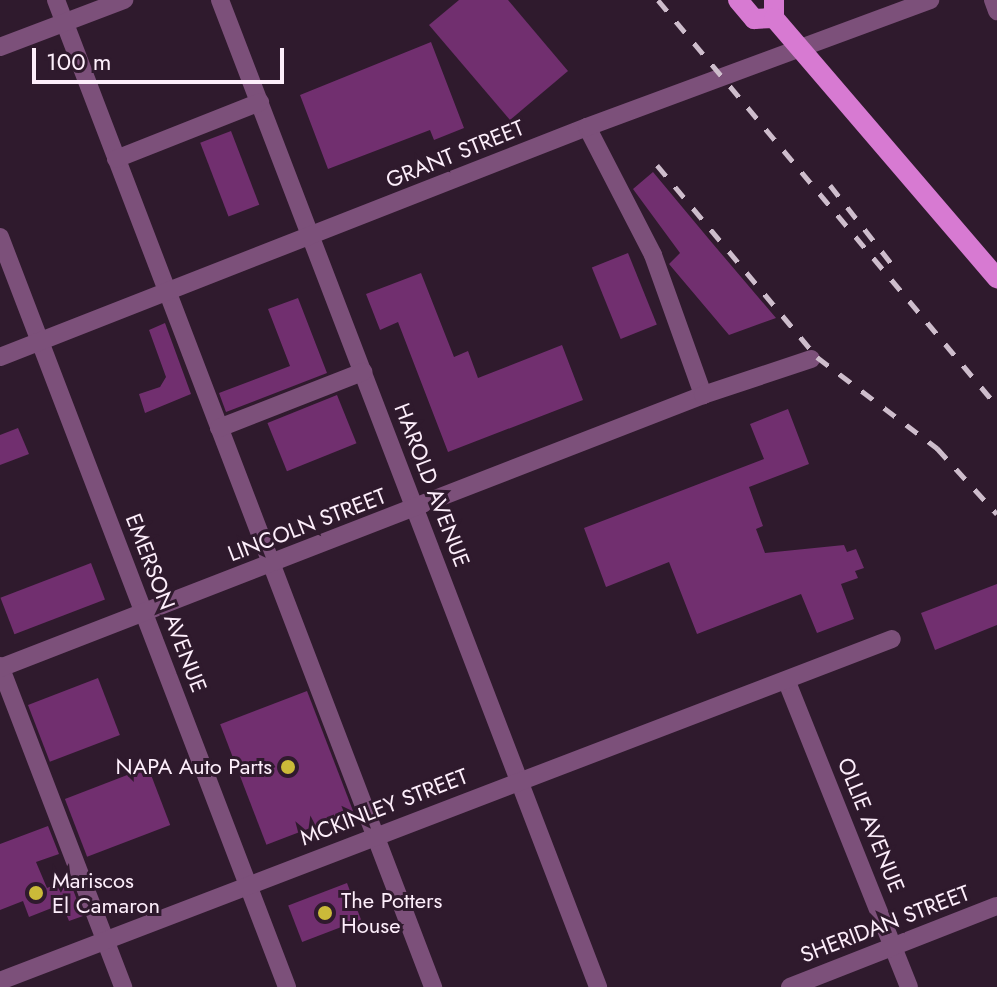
<!DOCTYPE html>
<html>
<head>
<meta charset="utf-8">
<style>
  body { margin:0 }
  #map { position:relative; width:997px; height:987px; overflow:hidden; background:#2f1a2d; font-family:Jost,sans-serif }
  div>[style] { position:absolute }
  [style*='--x'] { left:calc(var(--x)*1px); top:calc(var(--y)*1px); width:calc(var(--w)*1px); rotate:calc(var(--a)*1deg) }
  .building>* { inset:0; background:#712f6f; transform-origin:0 0 }
  .minor>* { height:18px; margin:-9px; padding:0 9px; transform-origin:9px; border-radius:9px; background:#7c507a }
  .major>* { height:20px; margin:-10px; padding:0 10px; transform-origin:10px; border-radius:10px; background:#d77ad2 }
  .rail>* { height:5px; margin-top:-2.5px; transform-origin:0; background:repeating-linear-gradient(90deg,#cebdcc 0 14px,transparent 0 28px) }
  .dots>* { width:22px; height:22px; translate:-50% -50%; box-sizing:border-box; border:4px solid #2f1a2d; border-radius:50% }
  span { translate:-50% -50%; white-space:nowrap; text-align:center; line-height:1.15; -webkit-text-stroke:6px #2f1a2d; paint-order:stroke }
  .street-label { font-size:22px; color:#fdeefb }
  .poi-label { font-size:22px; color:#fdeefb }
  .right { translate:-100% -50%; text-align:right }
  .left { translate:0 -50%; text-align:left }
  .scale { position:absolute; left:32px; top:48px; width:252px; height:36px; box-sizing:border-box; border:4px solid #fdeefb; border-top:0; padding-left:10px; font-size:24px; line-height:28px; white-space:nowrap; color:#fdeefb; -webkit-text-stroke:6px #2f1a2d; paint-order:stroke }
</style>
</head>
<body>
<div id="map">
  <div class="building">
    <div style="clip-path:polygon(459px 0,508px 0,568px 71px,510px 120px,429px 25px)"></div>
    <div style="clip-path:polygon(431px 42px,464px 128px,434px 140px,430px 130px,328px 169px,300px 95px)"></div>
    <div style="left:231px;top:131px;width:79px;height:33px;rotate:69deg"></div>
    <div style="clip-path:polygon(653px 172px,713px 244px,776px 318px,729px 335px,669px 264px,680px 253px,633px 189px)"></div>
    <div style="left:628px;top:253px;width:77px;height:39px;rotate:68deg"></div>
    <div style="clip-path:polygon(421px 273px,454px 357px,468px 351px,478px 378px,562px 345px,583px 400px,448px 452px,398px 322px,380px 330px,366px 294px)"></div>
    <div style="clip-path:polygon(298px 298px,327px 373px,226px 412px,219px 393px,290px 366px,268px 309px)"></div>
    <div style="clip-path:polygon(165px 323px,191px 394px,145px 413px,139px 394px,160px 387px,166px 377px,149px 330px)"></div>
    <div style="left:337px;top:395px;width:52px;height:75px;rotate:68deg"></div>
    <div style="clip-path:polygon(788px 409px,809px 464px,749px 487px,763px 526px,756px 529px,765px 553px,844px 545px,847px 552px,856px 549px,864px 568px,855px 571px,858px 578px,841px 584px,854px 619px,817px 633px,801px 594px,697px 634px,669px 562px,606px 587px,584px 528px,764px 459px,750px 424px)"></div>
    <div style="clip-path:polygon(18px 428px,29px 454px,0 465px,0 435px)"></div>
    <div style="left:91px;top:563px;width:39px;height:97px;rotate:69deg"></div>
    <div style="clip-path:polygon(997px 584px,997px 625px,935px 650px,921px 613px)"></div>
    <div style="left:98px;top:678px;width:61px;height:75px;rotate:69deg"></div>
    <div style="left:307px;top:691px;width:129px;height:93px;rotate:69deg"></div>
    <div style="left:148px;top:767px;width:62px;height:89px;rotate:69deg"></div>
    <div style="clip-path:polygon(48px 826px,59px 854px,36px 862px,47px 888px,69px 879px,83px 916px,69px 921px,62px 904px,29px 917px,23px 901px,0 910px,0 844px)"></div>
    <div style="left:347px;top:883px;width:39px;height:63px;rotate:69deg"></div>
  </div>
  <div class="minor">
    <div style="--x:56;--y:0;--w:1057;--a:69.09"></div>
    <div style="--x:220;--y:0;--w:1057;--a:69.04"></div>
    <div style="--x:993;--y:0;--w:12;--a:70"></div>
    <div style="--x:0;--y:47;--w:133;--a:-20.8"></div>
    <div style="--x:587;--y:127;--w:144;--a:62.7"></div>
    <div style="--x:653;--y:255;--w:149;--a:70.3"></div>
    <div style="--x:116;--y:159;--w:155;--a:-21.6"></div>
    <div style="--x:0;--y:237;--w:803;--a:69.06"></div>
    <div style="--x:0;--y:357;--w:630;--a:-21.4"></div>
    <div style="--x:587;--y:127;--w:366;--a:-20.3"></div>
    <div style="--x:219;--y:428;--w:155;--a:-21.3"></div>
    <div style="--x:0;--y:666;--w:344;--a:69"></div>
    <div style="--x:0;--y:668;--w:754;--a:-21.22"></div>
    <div style="--x:703;--y:395;--w:114;--a:-18.4"></div>
    <div style="--x:787;--y:682;--w:328;--a:68.2"></div>
    <div style="--x:0;--y:981;--w:955;--a:-20.98"></div>
    <div style="--x:790;--y:987;--w:222;--a:-21.4"></div>
  </div>
  <div class="major">
    <div style="--x:738;--y:0;--w:25;--a:50"></div>
    <div style="--x:754;--y:19;--w:20;--a:-3"></div>
    <div style="--x:774;--y:0;--w:18;--a:90"></div>
    <div style="--x:774;--y:18;--w:343;--a:49.4"></div>
  </div>
  <div class="rail">
    <div style="--x:658;--y:0;--w:529;--a:50.14"></div>
    <div style="--x:657;--y:165;--w:250;--a:50.2"></div>
    <div style="--x:817;--y:357;--w:151;--a:37.2"></div>
    <div style="--x:937;--y:448;--w:89;--a:47.7"></div>
    <div style="--x:830;--y:185;--w:99;--a:52"></div>
  </div>
  <div class="dots">
    <div style="left:288px;top:767px;background:#cbba39"></div>
    <div style="left:36px;top:893px;background:#cbba39"></div>
    <div style="left:325px;top:913px;background:#cbba39"></div>
  </div>
  <div class="street-label">
    <span style="left:455px;top:154px;rotate:-22deg">GRANT STREET</span>
    <span style="left:432px;top:485px;rotate:69deg">HAROLD AVENUE</span>
    <span style="left:307px;top:525px;rotate:-21deg">LINCOLN STREET</span>
    <span style="left:166px;top:603px;rotate:69deg">EMERSON AVENUE</span>
    <span style="left:384px;top:807px;rotate:-21deg">MCKINLEY STREET</span>
    <span style="left:871px;top:825px;rotate:68deg">OLLIE AVENUE</span>
    <span style="left:885px;top:924px;rotate:-21deg">SHERIDAN STREET</span>
  </div>
  <div class="poi-label">
    <span class="right" style="left:272px;top:767px">NAPA Auto Parts</span>
    <span class="left" style="left:52px;top:893px">Mariscos<br>El Camaron</span>
    <span class="left" style="left:341px;top:913px">The Potters<br>House</span>
  </div>
  <div class="scale">100 m</div>
</div>
</body>
</html>
